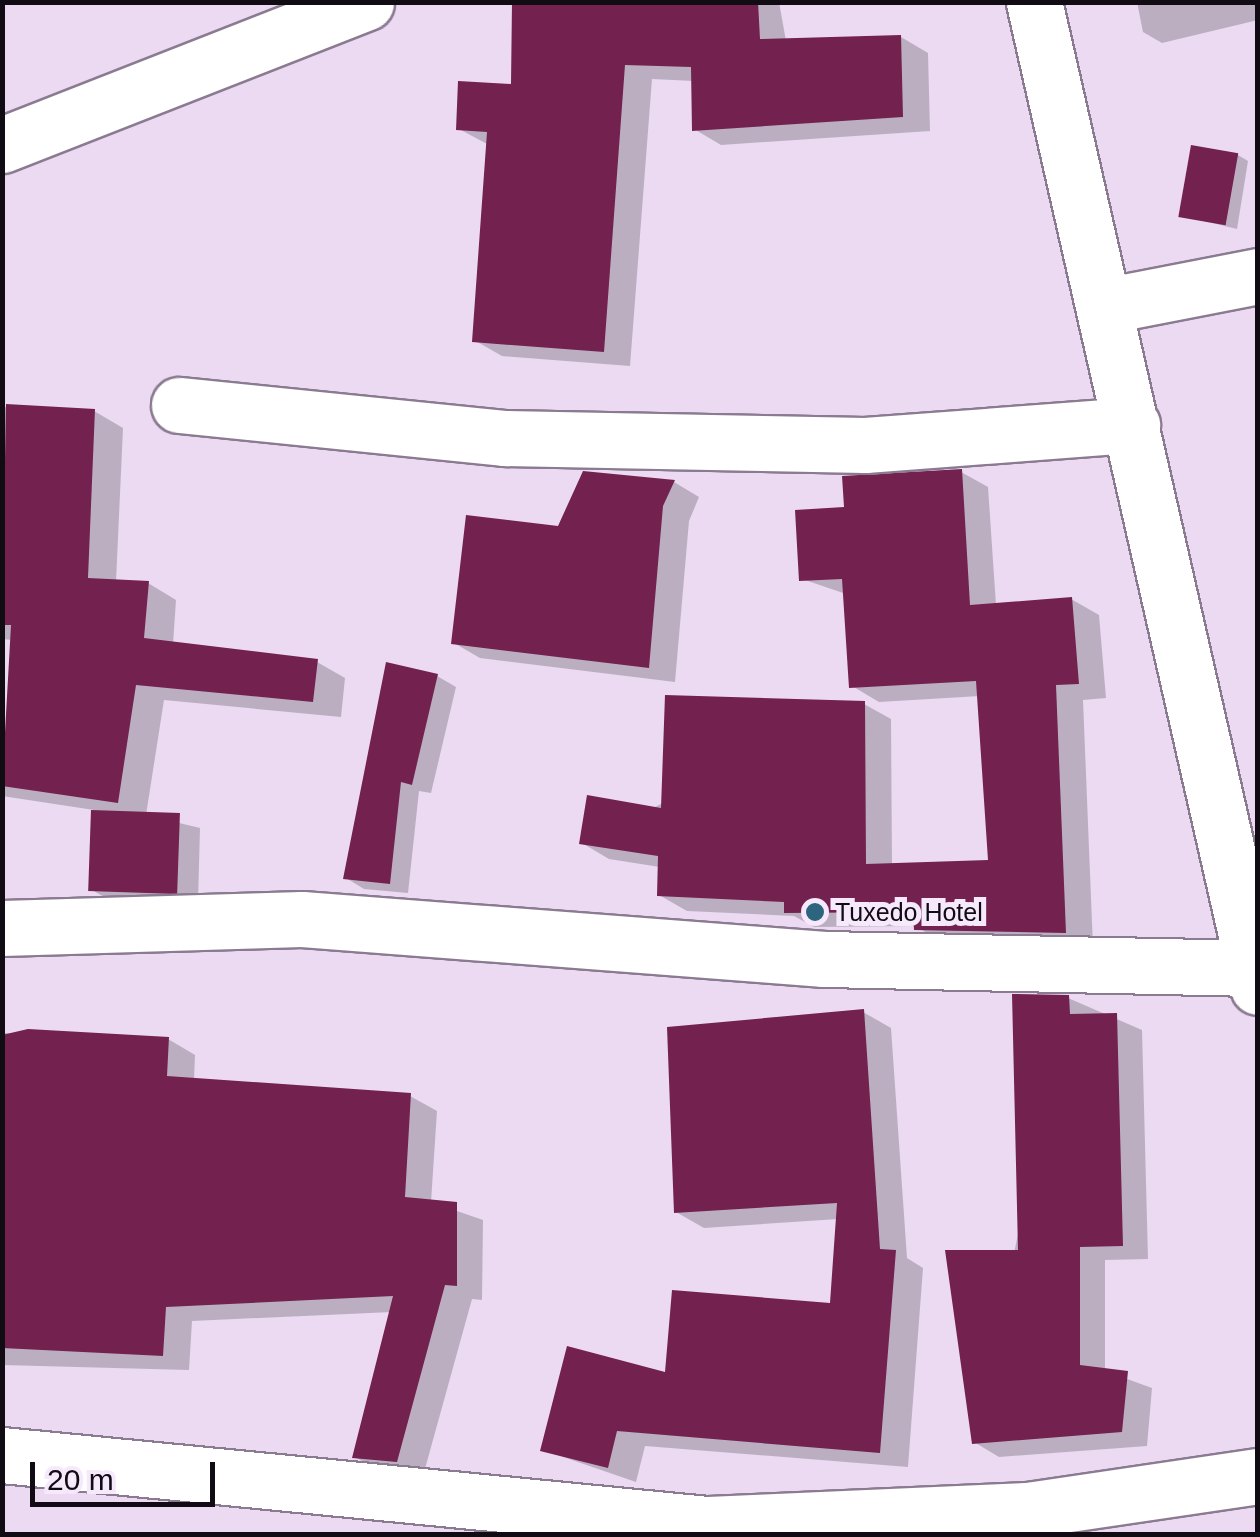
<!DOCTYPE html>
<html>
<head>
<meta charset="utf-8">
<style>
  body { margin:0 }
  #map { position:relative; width:1260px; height:1537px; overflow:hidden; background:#ebdaf2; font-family:Helvetica,sans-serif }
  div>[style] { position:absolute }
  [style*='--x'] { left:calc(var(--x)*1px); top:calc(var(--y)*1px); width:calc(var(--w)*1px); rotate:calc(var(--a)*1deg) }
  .shadow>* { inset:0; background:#0003 }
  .building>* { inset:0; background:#73214f; transform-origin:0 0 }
  .roads { filter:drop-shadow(2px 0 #8b7b91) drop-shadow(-2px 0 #8b7b91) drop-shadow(0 2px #8b7b91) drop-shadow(0 -2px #8b7b91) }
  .minor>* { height:55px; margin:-27.5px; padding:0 27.5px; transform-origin:27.5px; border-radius:27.5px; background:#fff }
  .secondary>* { height:55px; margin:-27.5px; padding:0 27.5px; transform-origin:27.5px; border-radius:27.5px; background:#fff }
  .dots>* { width:28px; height:28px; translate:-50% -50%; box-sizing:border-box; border:5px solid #f6e9fc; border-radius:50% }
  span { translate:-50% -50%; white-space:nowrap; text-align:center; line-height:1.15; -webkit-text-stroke:10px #f6e9fc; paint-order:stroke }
  .poi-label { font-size:25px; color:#110c14 }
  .left { translate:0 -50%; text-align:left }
  .frame { position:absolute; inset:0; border:5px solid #110c14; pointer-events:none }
  .scale { position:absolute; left:30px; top:1462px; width:185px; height:45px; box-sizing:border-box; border:5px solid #110c14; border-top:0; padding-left:12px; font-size:30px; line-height:35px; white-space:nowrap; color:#110c14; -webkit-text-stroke:8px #f6e9fc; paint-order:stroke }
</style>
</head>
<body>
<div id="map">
  <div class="shadow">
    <div style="clip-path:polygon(515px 2px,779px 2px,786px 41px,901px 37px,928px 53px,930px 131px,721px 145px,694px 129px,694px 81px,652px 79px,630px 366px,502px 356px,474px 340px,489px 145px,459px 129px,513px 87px)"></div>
    <div style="clip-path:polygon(1137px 2px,1258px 2px,1258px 20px,1162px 43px,1143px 32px)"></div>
    <div style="clip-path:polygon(1238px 155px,1248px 161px,1237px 229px,1183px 216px)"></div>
    <div style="clip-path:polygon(2px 407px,94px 411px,123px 428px,116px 582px,148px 583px,176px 600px,173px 644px,317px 662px,345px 678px,341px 717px,164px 700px,146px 815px,200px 828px,198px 902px,113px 902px,92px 890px,94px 810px,2px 796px,12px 640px,2px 639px)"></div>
    <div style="clip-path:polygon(961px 472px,988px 487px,996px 605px,1071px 599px,1099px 615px,1106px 698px,1083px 700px,1093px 947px,944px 944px,916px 926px,814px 927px,794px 916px,687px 911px,659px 895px,660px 867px,609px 859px,582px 843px,864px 704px,891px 719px,892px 866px,991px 862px,980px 696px,879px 702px,852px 686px,846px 594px,802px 579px,846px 510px)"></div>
    <div style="clip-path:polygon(585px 473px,674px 482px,699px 497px,689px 521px,675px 682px,480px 658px,454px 643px,559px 529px)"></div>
    <div style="clip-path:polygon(437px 676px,456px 687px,431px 793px,419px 791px,408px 893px,364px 889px,346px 878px)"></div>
    <div style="clip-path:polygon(1068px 998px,1142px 1030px,1148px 1259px,1105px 1260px,1105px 1371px,1152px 1388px,1147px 1446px,999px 1457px,974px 1442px)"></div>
    <div style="clip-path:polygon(863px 1012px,891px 1028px,907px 1258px,923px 1268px,908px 1467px,645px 1446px,636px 1482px,543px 1450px,668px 1375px,832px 1306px,838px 1219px,704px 1228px,676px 1212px)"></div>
    <div style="clip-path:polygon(2px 1033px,168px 1039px,195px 1055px,194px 1080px,410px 1096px,437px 1111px,431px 1202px,483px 1220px,482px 1300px,472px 1299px,423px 1476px,381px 1472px,355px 1457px,392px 1312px,192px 1321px,189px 1370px,2px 1365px)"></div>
  </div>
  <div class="building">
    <div style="clip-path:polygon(512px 2px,758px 2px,760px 39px,901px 35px,903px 117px,692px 131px,691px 67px,625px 65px,604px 352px,472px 342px,487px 132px,456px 130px,458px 81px,511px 84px)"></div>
    <div style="left:1191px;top:145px;width:48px;height:73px;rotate:10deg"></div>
    <div style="clip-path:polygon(6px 404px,95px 409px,88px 578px,149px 581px,144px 638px,318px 659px,313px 702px,136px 685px,118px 803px,2px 786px,11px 625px,2px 625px)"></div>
    <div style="clip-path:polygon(962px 469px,970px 605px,1072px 597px,1079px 684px,1056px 685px,1066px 933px,914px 930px,913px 912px,784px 913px,784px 902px,657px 896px,658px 856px,579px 844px,587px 795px,661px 808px,665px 695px,865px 701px,866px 864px,988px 860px,976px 681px,849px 688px,842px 579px,799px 581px,795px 510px,844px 507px,842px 476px)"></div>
    <div style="clip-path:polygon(583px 471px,675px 480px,663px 506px,649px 668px,451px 644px,466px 515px,558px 526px)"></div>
    <div style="clip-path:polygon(386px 662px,438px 674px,412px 785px,401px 782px,390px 884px,343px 879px)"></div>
    <div style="left:91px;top:810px;width:89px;height:81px;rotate:2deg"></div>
    <div style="clip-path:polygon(1012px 994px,1069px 995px,1070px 1014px,1117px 1013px,1123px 1246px,1080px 1247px,1080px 1365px,1128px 1371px,1122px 1432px,972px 1444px,945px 1250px,1018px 1250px)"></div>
    <div style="clip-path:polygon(864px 1009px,880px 1249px,896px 1250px,880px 1453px,617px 1431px,608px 1468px,540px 1451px,567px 1346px,665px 1372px,672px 1290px,830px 1303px,837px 1203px,674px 1213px,667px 1027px)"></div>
    <div style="clip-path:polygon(28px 1029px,169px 1037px,167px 1076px,411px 1093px,405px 1197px,457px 1202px,457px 1286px,445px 1285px,397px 1462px,352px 1458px,393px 1296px,166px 1307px,163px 1356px,2px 1348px,2px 1035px)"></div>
  </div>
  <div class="roads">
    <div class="minor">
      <div style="--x:2;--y:145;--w:391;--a:-21.4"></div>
      <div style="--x:1104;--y:306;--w:157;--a:-11"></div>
      <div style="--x:179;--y:405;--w:328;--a:5.8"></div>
      <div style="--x:505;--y:438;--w:360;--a:1.1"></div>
      <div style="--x:865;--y:445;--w:268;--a:-4.3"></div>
      <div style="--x:2;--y:928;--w:300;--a:-1.7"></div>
      <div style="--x:302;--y:919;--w:524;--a:4.38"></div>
      <div style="--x:824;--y:959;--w:429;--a:1.2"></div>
      <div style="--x:2;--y:1455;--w:708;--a:5.59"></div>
      <div style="--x:707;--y:1524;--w:321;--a:-2.5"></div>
      <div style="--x:1028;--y:1510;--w:232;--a:-8.4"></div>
    </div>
    <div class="secondary">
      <div style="--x:1034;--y:2;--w:1010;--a:77.19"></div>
    </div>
  </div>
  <div class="dots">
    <div style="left:815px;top:912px;background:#2d657f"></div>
  </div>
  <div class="poi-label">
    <span class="left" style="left:835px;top:912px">Tuxedo Hotel</span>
  </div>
  <div class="frame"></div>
  <div class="scale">20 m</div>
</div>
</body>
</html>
